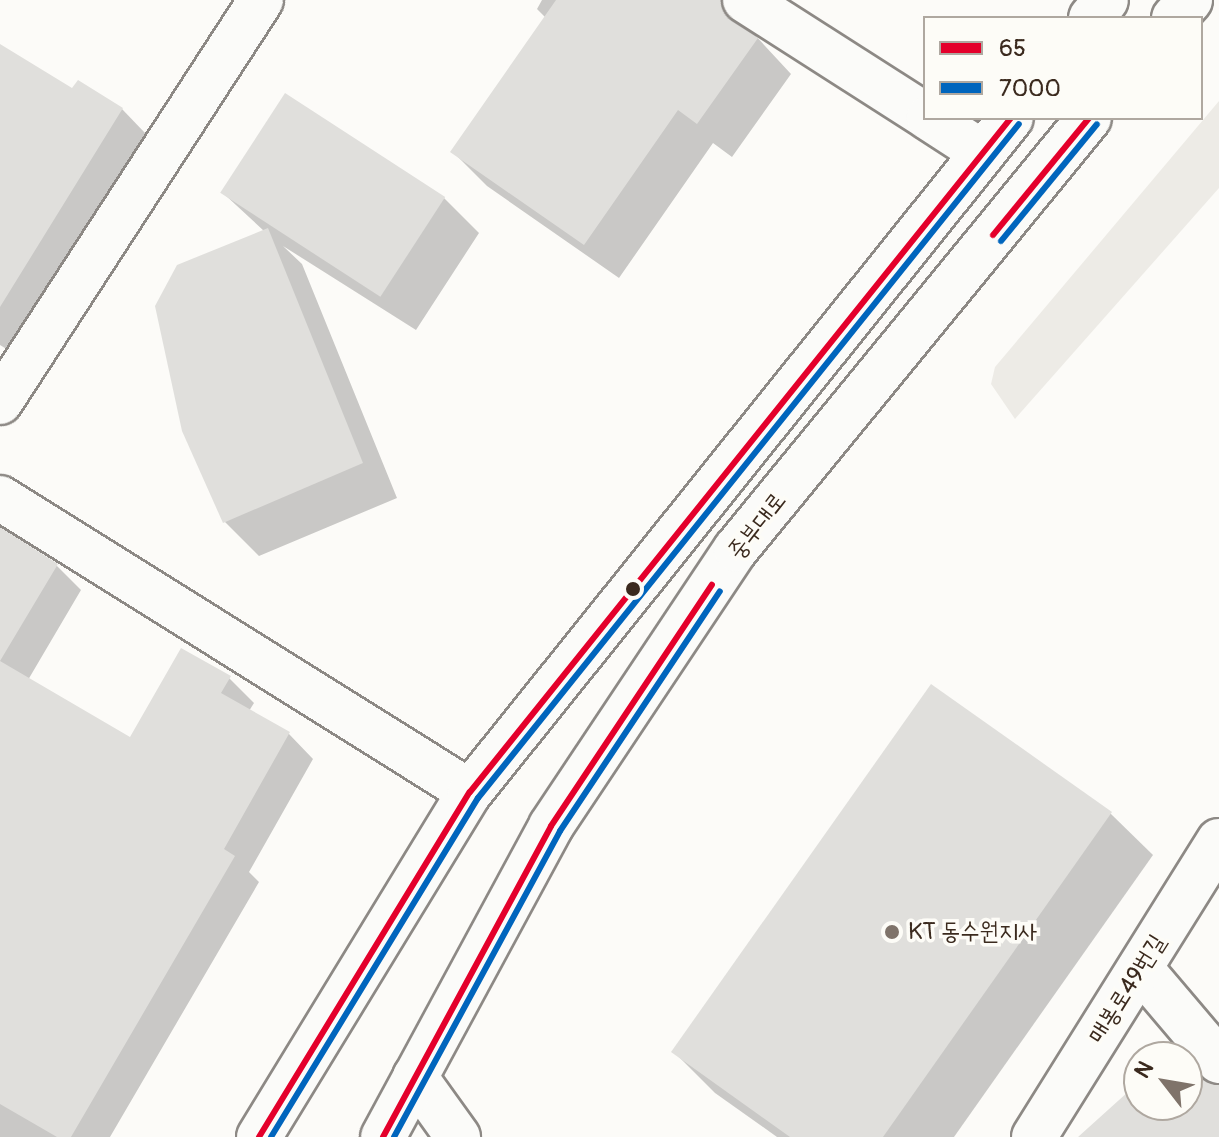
<!DOCTYPE html>
<html>
<head>
<meta charset="utf-8">
<style>
  body { margin:0 }
  #map { position:relative; width:1219px; height:1137px; overflow:hidden; background:#fcfbf8; font-family:Pangolin,"Poor Story",sans-serif }
  div>[style] { position:absolute }
  [style*='--x'] { left:calc(var(--x)*1px); top:calc(var(--y)*1px); width:calc(var(--w)*1px); rotate:calc(var(--a)*1deg) }
  .green>* { inset:0; background:#edebe6 }
  .shadow>* { inset:0; background:#0003 }
  .building>* { inset:0; background:#e0dfdc; transform-origin:0 0 }
  .roads { filter:drop-shadow(2px 0 #8d8985) drop-shadow(-2px 0 #8d8985) drop-shadow(0 2px #8d8985) drop-shadow(0 -2px #8d8985) }
  .street>* { height:44px; margin:-22px; padding:0 22px; transform-origin:22px; border-radius:22px; background:#fbfbf9 }
  .primary>* { height:44px; margin:-22px; padding:0 22px; transform-origin:22px; border-radius:22px; background:#fbfbf9 }
  .bus-1>* { height:6px; margin:-3px; padding:0 3px; transform-origin:3px; border-radius:3px; background:#e4002b }
  .bus-2>* { height:6px; margin:-3px; padding:0 3px; transform-origin:3px; border-radius:3px; background:#0065bd }
  .dots>* { width:22px; height:22px; translate:-50% -50%; box-sizing:border-box; border:4px solid #fdfcf7; border-radius:50% }
  span { translate:-50% -50%; white-space:nowrap; text-align:center; line-height:1.15; -webkit-text-stroke:7px #fdfcf7; paint-order:stroke }
  .street-label { font-size:24px; color:#3b2a1e }
  .poi-label { font-size:24px; color:#3b2a1e }
  .left { translate:0 -50%; text-align:left }
  .legend { position:absolute; left:923px; top:16px; width:280px; height:104px; box-sizing:border-box; background:#fdfcf7; border:2px solid #afa8a0; margin:0; padding:10px 14px; list-style:none; font-size:24px; color:#3b2a1e }
  .legend li { display:flex; align-items:center; gap:16px; height:40px }
  .legend b { width:40px; border:2px solid #afa8a0 }
  .north { position:absolute; left:1123px; top:1041px; width:80px; height:80px; box-sizing:border-box; background:#fdfcf7; border:2px solid #afa8a0; border-radius:50%; rotate:301deg; font-size:22px; font-weight:700; line-height:32px; text-align:center; color:#3b2a1e }
  .north::after { content:''; display:block; margin:auto; width:28px; height:36px; background:#7f736a; clip-path:polygon(50% 0,100% 100%,50% 72%,0 100%) }
</style>
</head>
<body>
<div id="map">
  <div class="green">
    <div style="clip-path:polygon(1219px 101px,1219px 188px,1015px 419px,991px 384px,995px 367px)"></div>
  </div>
  <div class="shadow">
    <div style="clip-path:polygon(542px 0,775px 0,754px 34px,791px 74px,732px 157px,713px 143px,619px 278px,487px 186px,453px 152px,546px 18px,537px 9px)"></div>
    <div style="clip-path:polygon(0 73px,122px 109px,146px 134px,13px 353px,0 345px)"></div>
    <div style="clip-path:polygon(286px 96px,444px 198px,479px 233px,416px 330px,283px 246px,302px 264px,397px 498px,259px 556px,225px 522px,264px 231px,223px 193px)"></div>
    <div style="clip-path:polygon(0 530px,56px 565px,81px 590px,28px 680px,131px 740px,229px 678px,254px 703px,249px 711px,289px 734px,313px 759px,249px 872px,259px 882px,110px 1137px,0 1137px)"></div>
    <div style="clip-path:polygon(932px 687px,1111px 814px,1153px 855px,954px 1137px,777px 1137px,715px 1093px,674px 1052px)"></div>
    <div style="clip-path:polygon(1176px 1051px,1181px 1057px,1169px 1057px)"></div>
  </div>
  <div class="building">
    <div style="clip-path:polygon(556px 0,720px 0,731px 21px,758px 38px,697px 124px,678px 110px,584px 245px,450px 152px)"></div>
    <div style="clip-path:polygon(0 44px,72px 88px,78px 80px,123px 108px,0 307px)"></div>
    <div style="left:285px;top:93px;width:191px;height:119px;rotate:33deg"></div>
    <div style="clip-path:polygon(268px 228px,363px 463px,223px 523px,182px 431px,155px 306px,177px 265px)"></div>
    <div style="clip-path:polygon(0 527px,58px 564px,0 661px,130px 737px,181px 648px,231px 676px,221px 693px,290px 732px,224px 849px,235px 856px,71px 1137px,57px 1137px,0 1104px)"></div>
    <div style="clip-path:polygon(931px 684px,1112px 812px,883px 1137px,790px 1137px,671px 1052px)"></div>
    <div style="clip-path:polygon(1187px 1062px,1201px 1078px,1219px 1085px,1219px 1137px,1078px 1137px,1139px 1082px,1139px 1105px,1187px 1105px)"></div>
  </div>
  <div class="roads">
    <div class="street">
      <div style="--x:745;--y:0;--w:214;--a:32.6"></div>
      <div style="--x:929;--y:118;--w:64;--a:32.9"></div>
      <div style="--x:0;--y:402;--w:479;--a:-57"></div>
      <div style="--x:0;--y:498;--w:554;--a:32.03"></div>
      <div style="--x:1140;--y:968;--w:122;--a:49.7"></div>
      <div style="--x:415;--y:1077;--w:74;--a:54.4"></div>
      <div style="--x:1034;--y:1137;--w:349;--a:-58"></div>
    </div>
    <div class="primary">
      <div style="--x:1091;--y:18;--w:23;--a:-50"></div>
      <div style="--x:1174;--y:18;--w:24;--a:-48"></div>
      <div style="--x:259;--y:1137;--w:404;--a:-58.6"></div>
      <div style="--x:470;--y:792;--w:864;--a:-51.25"></div>
      <div style="--x:383;--y:1137;--w:353;--a:-61.6"></div>
      <div style="--x:551;--y:826;--w:333;--a:-56.3"></div>
      <div style="--x:736;--y:549;--w:557;--a:-50.68"></div>
    </div>
  </div>
  <div class="bus-1">
    <div style="--x:993;--y:235;--w:151;--a:-50.6"></div>
    <div style="--x:259;--y:1137;--w:404;--a:-58.6"></div>
    <div style="--x:470;--y:792;--w:864;--a:-51.25"></div>
    <div style="--x:383;--y:1137;--w:353;--a:-61.6"></div>
    <div style="--x:551;--y:826;--w:290;--a:-56.3"></div>
  </div>
  <div class="bus-2">
    <div style="--x:1001;--y:241;--w:151;--a:-50.6"></div>
    <div style="--x:271;--y:1137;--w:397;--a:-58.6"></div>
    <div style="--x:478;--y:798;--w:864;--a:-51.25"></div>
    <div style="--x:394;--y:1137;--w:348;--a:-61.5"></div>
    <div style="--x:560;--y:831;--w:288;--a:-56.3"></div>
  </div>
  <div class="dots">
    <div style="left:633px;top:589px;background:#3b2a1e"></div>
    <div style="left:892px;top:932px;background:#7f736a"></div>
  </div>
  <div class="street-label">
    <span style="left:757px;top:526px;rotate:-52deg">중부대로</span>
    <span style="left:1127px;top:989px;rotate:-58deg">매봉로49번길</span>
  </div>
  <div class="poi-label">
    <span class="left" style="left:908px;top:932px">KT 동수원지사</span>
  </div>
  <ul class="legend">
  <li><b style="height:10px;background:#e4002b"></b>65</li>
  <li><b style="height:10px;background:#0065bd"></b>7000</li>
  </ul>
  <div class="north">N</div>
</div>
</body>
</html>
